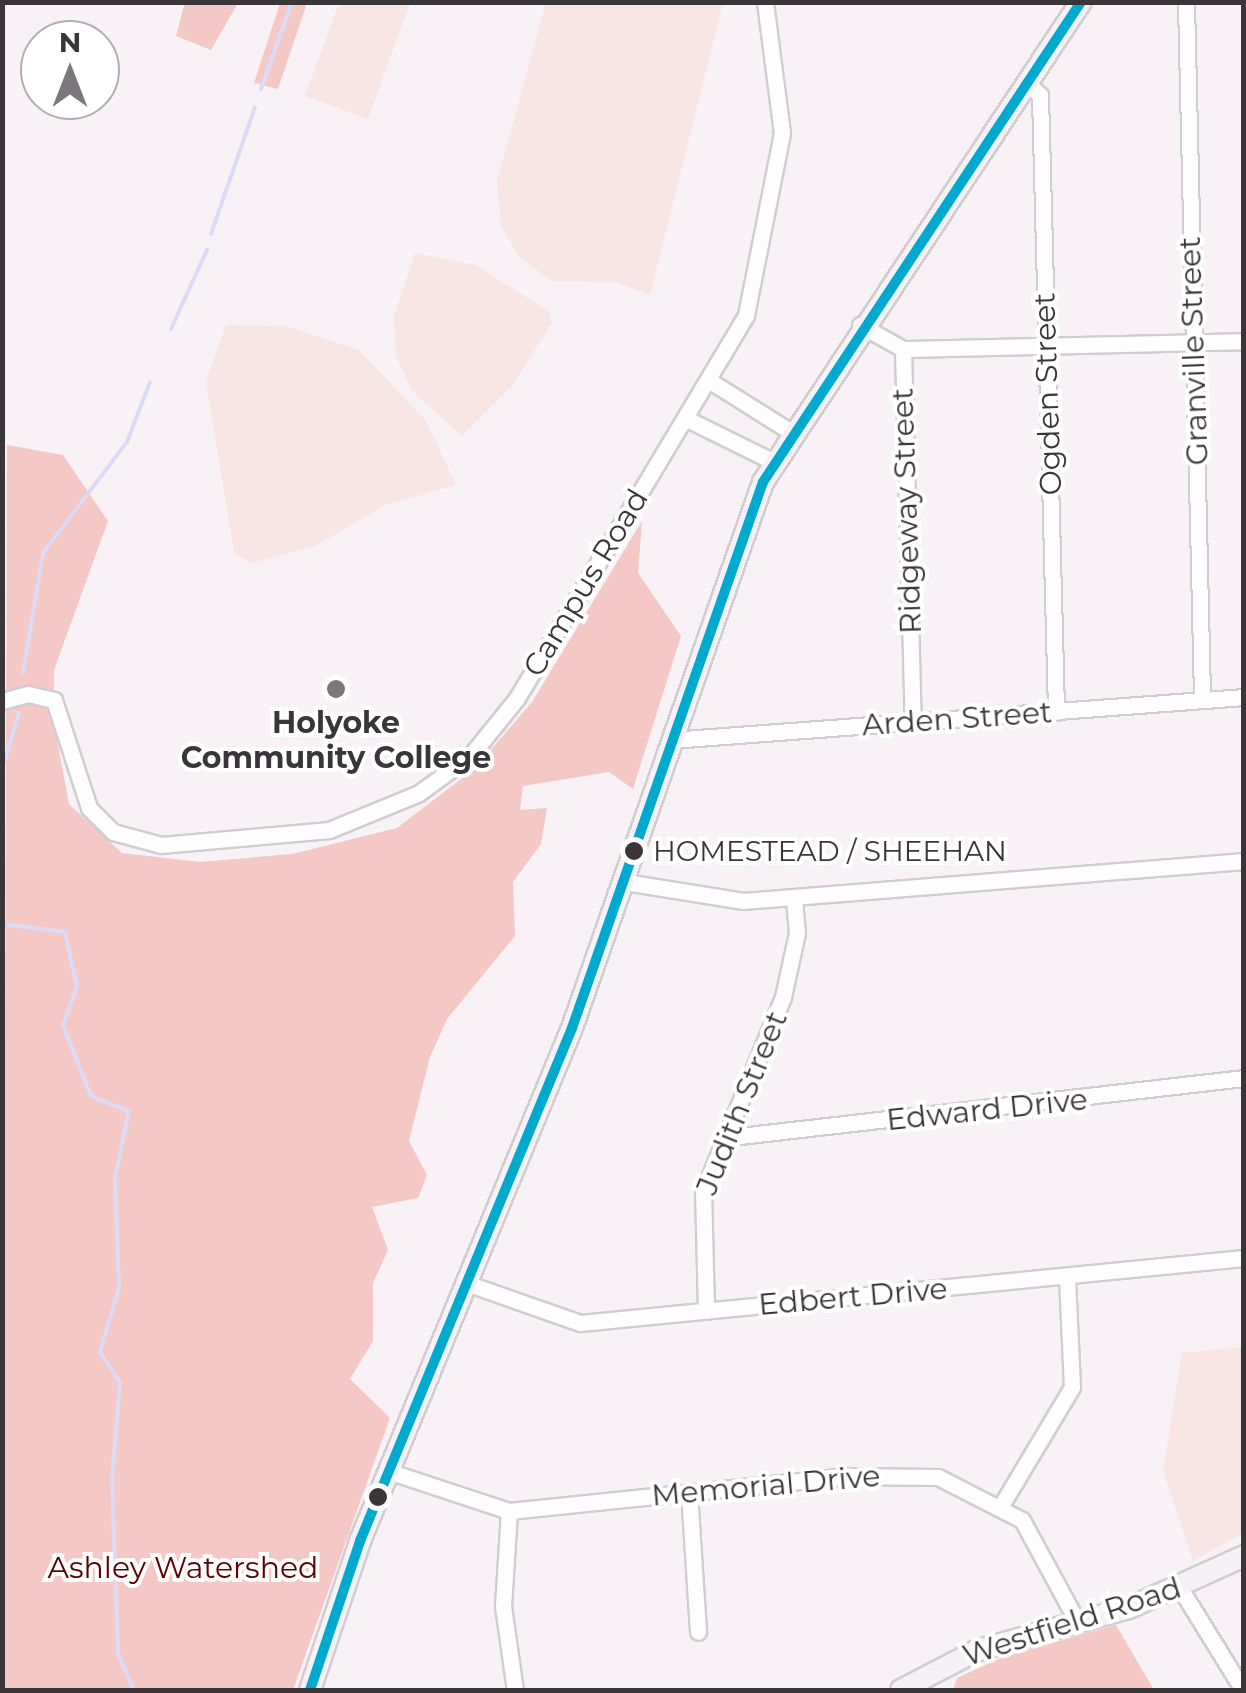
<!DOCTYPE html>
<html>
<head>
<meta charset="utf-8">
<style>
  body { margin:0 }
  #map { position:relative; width:1246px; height:1693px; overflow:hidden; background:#f8f2f7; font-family:Montserrat,sans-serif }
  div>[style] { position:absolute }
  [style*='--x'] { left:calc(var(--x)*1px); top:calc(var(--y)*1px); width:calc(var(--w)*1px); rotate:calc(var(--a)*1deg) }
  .green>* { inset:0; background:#f9e5e4 }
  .forest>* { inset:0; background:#f4c8c4 }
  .stream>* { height:4px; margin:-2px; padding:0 2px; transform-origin:2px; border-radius:2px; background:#dbdbf8 }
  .roads { filter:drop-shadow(2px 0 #d1cdd0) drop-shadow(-2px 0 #d1cdd0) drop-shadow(0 2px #d1cdd0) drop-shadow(0 -2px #d1cdd0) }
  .minor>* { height:15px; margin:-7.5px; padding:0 7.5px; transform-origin:7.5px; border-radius:7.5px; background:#fefdfe }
  .major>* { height:20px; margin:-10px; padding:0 10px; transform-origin:10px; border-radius:10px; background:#f5f2f7 }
  .bus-1>* { height:10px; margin:-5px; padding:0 5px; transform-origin:5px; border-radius:5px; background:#00a9ce }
  .dots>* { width:28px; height:28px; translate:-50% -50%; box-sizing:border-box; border:5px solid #fff; border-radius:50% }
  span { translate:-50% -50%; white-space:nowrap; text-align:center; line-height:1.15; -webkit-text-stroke:8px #fff; paint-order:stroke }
  .bus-label { font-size:28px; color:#393538 }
  .left { translate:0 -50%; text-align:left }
  .street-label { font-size:30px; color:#393538 }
  .poi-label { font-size:30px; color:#393538; font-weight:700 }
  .park-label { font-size:30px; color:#5d0103 }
  .frame { position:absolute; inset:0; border:5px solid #393538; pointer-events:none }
  .north { position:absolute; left:20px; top:20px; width:100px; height:100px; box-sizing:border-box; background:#fff; border:2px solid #b0aeaf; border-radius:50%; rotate:0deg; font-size:28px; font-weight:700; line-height:40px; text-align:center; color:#393538 }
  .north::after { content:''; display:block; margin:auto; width:35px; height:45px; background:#7c777b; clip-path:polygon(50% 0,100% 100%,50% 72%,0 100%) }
</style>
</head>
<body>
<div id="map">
  <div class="green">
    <div style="clip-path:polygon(339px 3px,410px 3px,368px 119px,305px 96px)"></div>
    <div style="clip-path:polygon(546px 3px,723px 3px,650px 295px,615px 282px,552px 281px,520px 258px,501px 226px,497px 181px)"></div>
    <div style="clip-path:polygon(415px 253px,476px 265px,549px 312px,552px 323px,512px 386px,462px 436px,412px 391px,396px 356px,394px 316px)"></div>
    <div style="clip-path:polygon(226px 325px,286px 326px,359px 350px,426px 421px,456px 485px,385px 505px,317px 545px,252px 563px,234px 553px,206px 381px)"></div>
    <div style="clip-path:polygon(1243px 1347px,1243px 1533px,1193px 1561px,1163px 1471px,1182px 1353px)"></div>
  </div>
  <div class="forest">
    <div style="clip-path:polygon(185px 2px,238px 3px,211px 50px,176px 36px)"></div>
    <div style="clip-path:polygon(280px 3px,307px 3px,278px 89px,254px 83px)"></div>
    <div style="clip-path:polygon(7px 445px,63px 455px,108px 521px,54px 670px,54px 723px,69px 804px,122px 853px,200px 862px,292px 854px,397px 828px,474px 769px,532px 702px,642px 521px,638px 573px,681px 636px,633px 789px,609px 772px,523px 786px,520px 810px,547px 808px,541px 844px,513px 882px,515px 936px,447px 1019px,430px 1057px,409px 1141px,427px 1175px,418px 1198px,372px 1207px,388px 1250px,373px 1283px,373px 1341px,350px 1379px,390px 1418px,293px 1690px,3px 1690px)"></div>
    <div style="clip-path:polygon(1116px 1625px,1154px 1690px,953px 1690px,957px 1678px,1003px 1657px)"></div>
  </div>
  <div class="stream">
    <div style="--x:261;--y:89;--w:92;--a:-70.4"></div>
    <div style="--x:211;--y:234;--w:134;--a:-70.9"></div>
    <div style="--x:171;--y:329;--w:87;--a:-65.5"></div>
    <div style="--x:23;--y:673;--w:122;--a:-80.5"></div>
    <div style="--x:43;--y:553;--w:139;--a:-52.9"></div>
    <div style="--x:127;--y:442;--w:64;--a:-69"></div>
    <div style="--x:2;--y:769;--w:59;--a:-73.1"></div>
    <div style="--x:2;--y:924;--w:64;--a:7.2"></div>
    <div style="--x:65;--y:932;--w:56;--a:77.7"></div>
    <div style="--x:77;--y:987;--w:40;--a:110.2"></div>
    <div style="--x:63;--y:1025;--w:76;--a:68.5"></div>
    <div style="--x:91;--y:1096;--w:41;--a:21.5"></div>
    <div style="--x:129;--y:1111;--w:68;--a:101.8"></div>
    <div style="--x:115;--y:1178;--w:110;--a:87.9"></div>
    <div style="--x:119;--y:1288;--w:67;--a:106.5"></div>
    <div style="--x:100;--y:1352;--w:37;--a:57"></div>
    <div style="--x:120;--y:1383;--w:96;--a:94.8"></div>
    <div style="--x:112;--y:1479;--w:175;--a:88"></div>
    <div style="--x:118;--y:1654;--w:39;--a:66"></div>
  </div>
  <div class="roads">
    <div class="minor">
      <div style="--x:1186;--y:2;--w:697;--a:88.68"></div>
      <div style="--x:1026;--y:82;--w:19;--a:43"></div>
      <div style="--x:1040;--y:95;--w:617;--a:88.51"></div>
      <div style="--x:860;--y:325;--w:49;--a:29.2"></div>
      <div style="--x:903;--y:349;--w:374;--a:88.5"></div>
      <div style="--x:903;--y:349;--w:341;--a:-1.3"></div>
      <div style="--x:710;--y:381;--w:96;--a:32.2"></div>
      <div style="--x:687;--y:419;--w:97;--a:26.3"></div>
      <div style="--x:2;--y:701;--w:27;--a:-15"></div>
      <div style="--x:28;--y:694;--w:27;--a:13"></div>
      <div style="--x:54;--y:700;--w:114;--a:72"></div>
      <div style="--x:89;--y:808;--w:34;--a:45"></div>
      <div style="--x:113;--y:832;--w:50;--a:15.2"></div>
      <div style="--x:161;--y:845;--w:169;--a:-5.1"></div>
      <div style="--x:329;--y:830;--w:97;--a:-22.3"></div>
      <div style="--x:419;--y:793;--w:64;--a:-36.2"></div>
      <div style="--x:471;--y:755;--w:73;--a:-51.1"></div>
      <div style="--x:517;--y:698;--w:446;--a:-59.1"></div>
      <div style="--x:746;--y:315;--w:186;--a:-78.8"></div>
      <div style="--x:782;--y:133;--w:132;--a:-97.4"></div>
      <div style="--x:671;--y:740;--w:575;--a:-4.29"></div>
      <div style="--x:625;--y:882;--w:120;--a:9.1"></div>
      <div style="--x:743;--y:901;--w:503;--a:-4.56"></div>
      <div style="--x:731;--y:1137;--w:516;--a:-6.56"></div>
      <div style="--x:469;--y:1284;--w:118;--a:19.4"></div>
      <div style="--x:580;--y:1323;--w:667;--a:-5.59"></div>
      <div style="--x:706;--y:1311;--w:119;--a:-91.4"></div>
      <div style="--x:703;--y:1192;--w:211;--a:-67.7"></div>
      <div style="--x:783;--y:997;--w:66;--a:-77.7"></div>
      <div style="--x:797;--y:933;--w:36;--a:-95"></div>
      <div style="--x:388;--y:1471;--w:127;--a:18.3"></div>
      <div style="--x:509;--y:1511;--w:341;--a:-5.9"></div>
      <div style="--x:848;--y:1476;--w:90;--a:0.6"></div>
      <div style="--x:938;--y:1477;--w:94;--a:27.1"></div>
      <div style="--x:1022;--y:1520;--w:117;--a:61.5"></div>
      <div style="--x:689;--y:1492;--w:140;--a:86.3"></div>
      <div style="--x:1002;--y:1504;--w:136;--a:-59.1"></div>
      <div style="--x:1072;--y:1387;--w:111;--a:-92.6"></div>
      <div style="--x:509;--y:1511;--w:95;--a:93.6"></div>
      <div style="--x:503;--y:1606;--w:85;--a:81.9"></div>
      <div style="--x:1180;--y:1588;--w:120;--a:58.3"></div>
    </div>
    <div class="major">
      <div style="--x:310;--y:1690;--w:157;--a:-71.4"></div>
      <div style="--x:360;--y:1541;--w:555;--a:-67.55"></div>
      <div style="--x:572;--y:1028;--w:578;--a:-70.72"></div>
      <div style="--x:763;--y:482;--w:576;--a:-56.48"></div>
      <div style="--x:901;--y:1690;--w:85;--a:-27.5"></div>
      <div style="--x:976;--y:1651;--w:159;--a:-15.7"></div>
      <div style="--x:1129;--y:1608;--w:126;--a:-24.3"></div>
    </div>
  </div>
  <div class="bus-1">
    <div style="--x:310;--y:1690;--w:157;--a:-71.4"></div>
    <div style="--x:360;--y:1541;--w:555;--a:-67.55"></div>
    <div style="--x:572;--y:1028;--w:578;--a:-70.72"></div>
    <div style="--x:763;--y:482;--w:576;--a:-56.48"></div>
  </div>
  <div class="dots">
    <div style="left:336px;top:689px;background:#7c777b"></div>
    <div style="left:634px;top:851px;background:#393538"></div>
    <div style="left:378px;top:1497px;background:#393538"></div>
  </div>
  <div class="bus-label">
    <span class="left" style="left:653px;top:851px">HOMESTEAD / SHEEHAN</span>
  </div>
  <div class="street-label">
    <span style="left:1194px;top:351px;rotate:-92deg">Granville Street</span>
    <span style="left:1048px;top:394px;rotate:-92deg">Ogden Street</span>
    <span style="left:907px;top:511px;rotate:-92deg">Ridgeway Street</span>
    <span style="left:586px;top:583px;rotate:-59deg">Campus Road</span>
    <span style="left:957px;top:719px;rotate:-4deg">Arden Street</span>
    <span style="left:742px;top:1103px;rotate:-68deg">Judith Street</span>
    <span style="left:987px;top:1110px;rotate:-6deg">Edward Drive</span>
    <span style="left:853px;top:1297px;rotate:-5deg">Edbert Drive</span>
    <span style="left:766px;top:1486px;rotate:-5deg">Memorial Drive</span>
    <span style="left:1072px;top:1622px;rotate:-18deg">Westfield Road</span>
  </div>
  <div class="poi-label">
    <span style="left:336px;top:740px">Holyoke<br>Community College</span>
  </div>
  <div class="park-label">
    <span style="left:183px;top:1568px">Ashley Watershed</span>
  </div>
  <div class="frame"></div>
  <div class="north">N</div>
</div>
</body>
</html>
